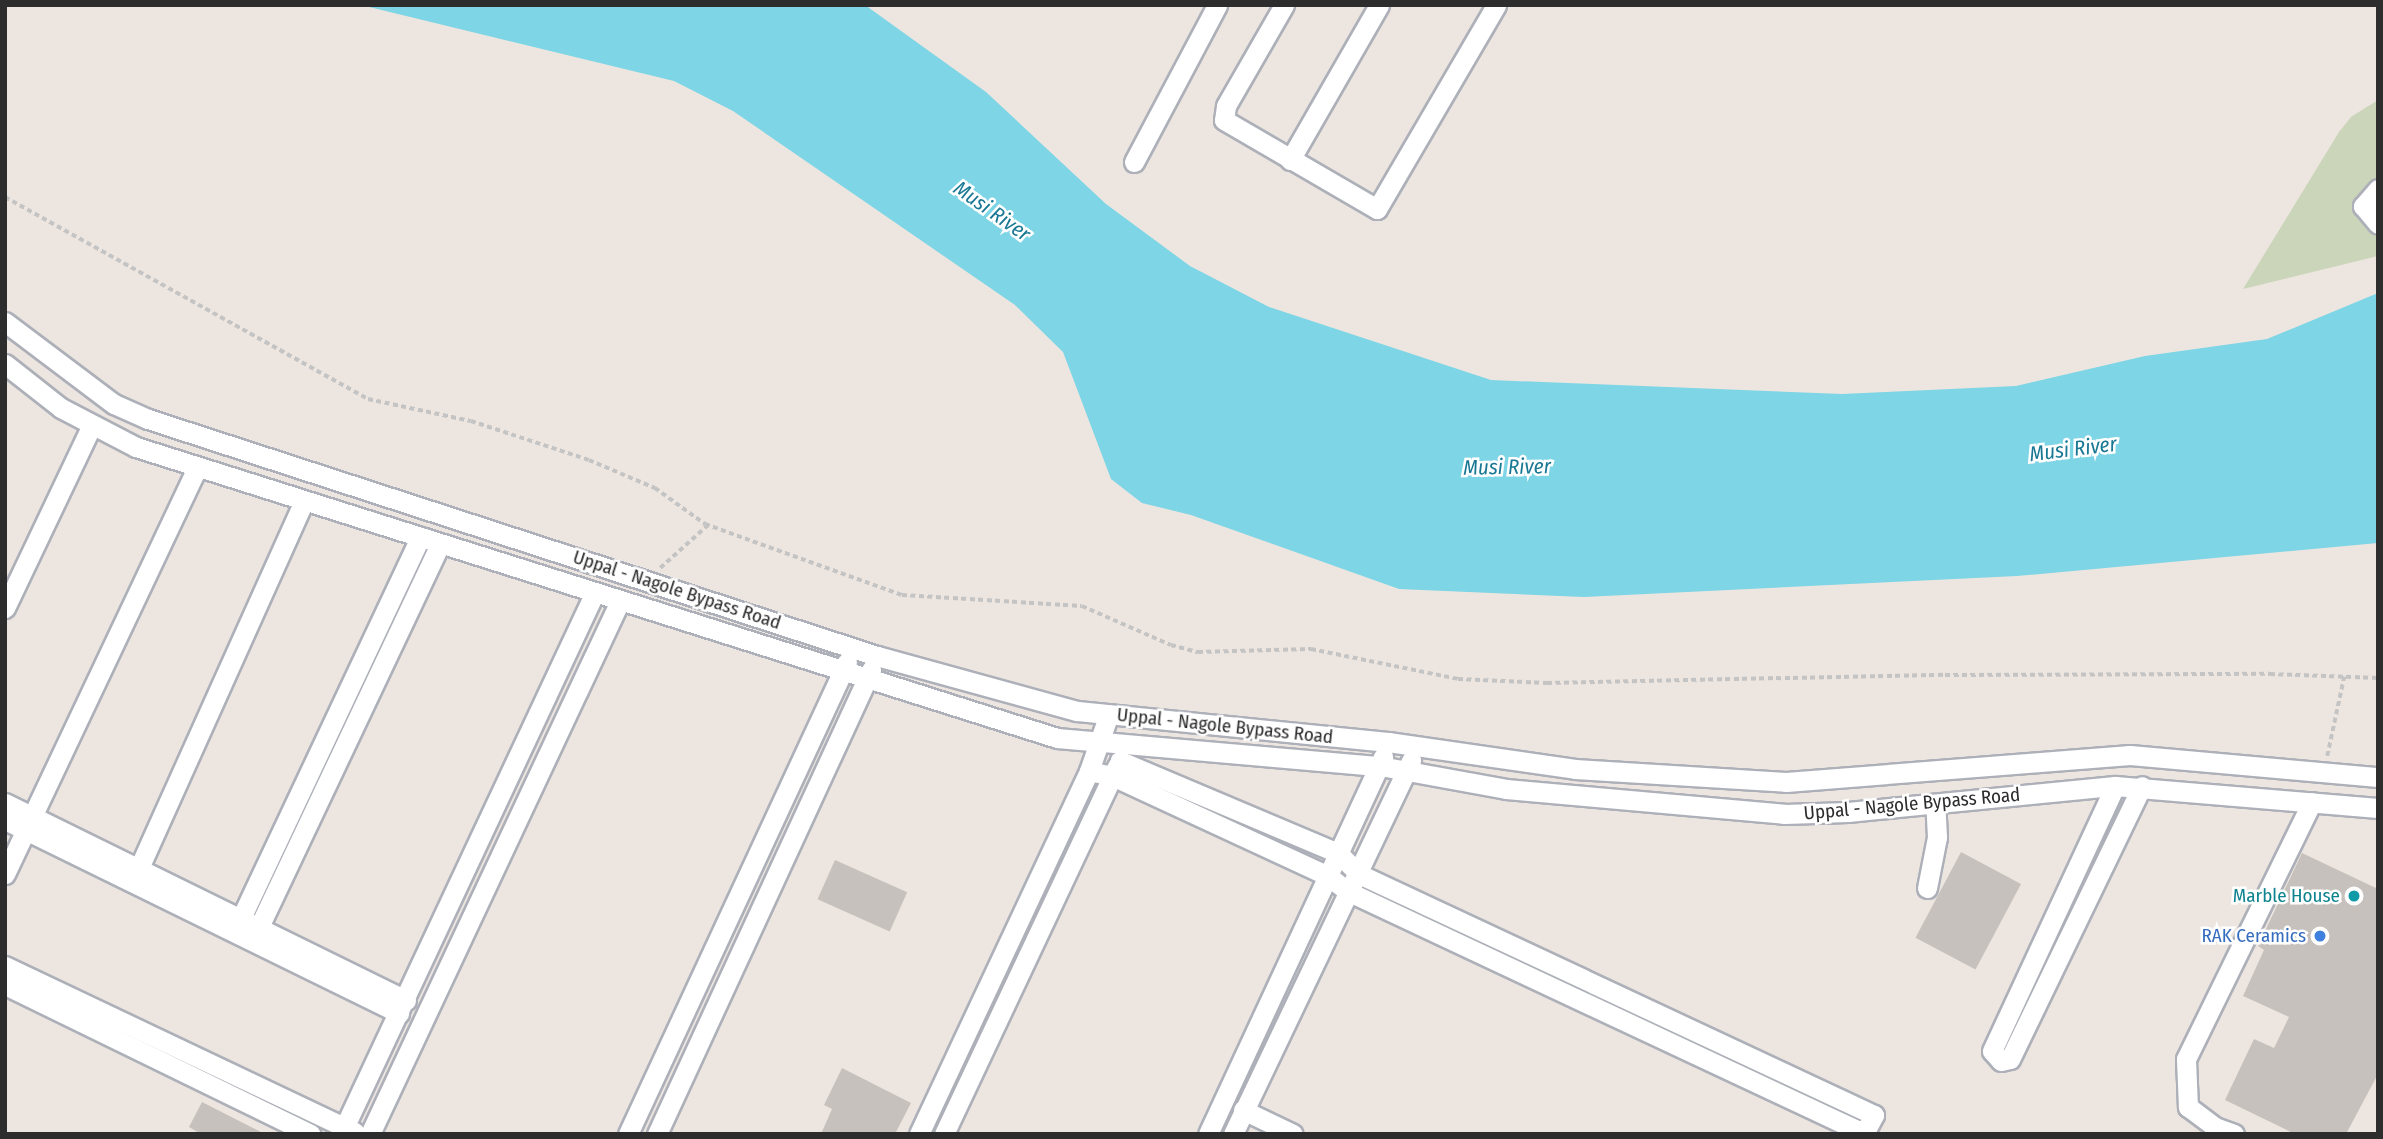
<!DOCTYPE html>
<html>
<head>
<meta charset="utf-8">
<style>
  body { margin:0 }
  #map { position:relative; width:2383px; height:1139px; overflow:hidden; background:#ede6e0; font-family:"Fira Sans Condensed",sans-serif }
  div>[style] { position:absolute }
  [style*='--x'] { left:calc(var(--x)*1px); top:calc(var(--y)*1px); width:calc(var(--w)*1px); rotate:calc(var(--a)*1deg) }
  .cemetery>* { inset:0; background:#cad5b9 }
  .water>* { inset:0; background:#7dd5e5 }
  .building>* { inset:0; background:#c6c1bc; transform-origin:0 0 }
  .path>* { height:3.5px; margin-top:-1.75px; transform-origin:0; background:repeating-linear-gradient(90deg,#c4c4c4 0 5px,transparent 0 8.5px) }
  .roads { filter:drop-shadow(2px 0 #adb0b8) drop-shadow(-2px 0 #adb0b8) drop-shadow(0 2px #adb0b8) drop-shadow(0 -2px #adb0b8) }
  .minor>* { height:19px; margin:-9.5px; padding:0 9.5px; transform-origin:9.5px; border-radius:9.5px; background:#fff }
  .dots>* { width:19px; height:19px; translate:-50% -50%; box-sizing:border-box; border:4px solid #fff; border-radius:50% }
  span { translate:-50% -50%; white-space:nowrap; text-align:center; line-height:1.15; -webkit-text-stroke:5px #fff; paint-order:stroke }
  .street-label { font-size:19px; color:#2d2d2d }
  .culture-label { font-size:19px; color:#0d838f }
  .right { translate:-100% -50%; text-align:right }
  .shop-label { font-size:19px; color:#366cbe }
  .water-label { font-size:21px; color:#197894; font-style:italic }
  .frame { position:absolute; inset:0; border:7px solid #2d2d2d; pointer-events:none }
</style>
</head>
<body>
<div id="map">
  <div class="cemetery">
    <div style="clip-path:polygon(2378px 100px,2378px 256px,2243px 289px,2339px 132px,2351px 117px)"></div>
  </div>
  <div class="water">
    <div style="clip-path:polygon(361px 5px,865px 5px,986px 92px,1106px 204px,1190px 266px,1269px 307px,1491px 380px,1842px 394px,2016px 386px,2145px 356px,2267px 339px,2378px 293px,2378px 543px,2017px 576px,1584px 597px,1399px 589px,1191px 515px,1142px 503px,1111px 479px,1063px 352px,1015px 305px,733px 111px,674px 81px)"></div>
  </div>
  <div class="building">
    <div style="left:1961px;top:852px;width:68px;height:97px;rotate:28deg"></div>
    <div style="clip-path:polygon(2302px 853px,2378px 889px,2378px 1074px,2346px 1134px,2295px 1134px,2225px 1100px,2254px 1039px,2274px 1048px,2289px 1017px,2243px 996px,2264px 950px,2258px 946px)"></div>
    <div style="left:835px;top:860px;width:79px;height:43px;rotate:24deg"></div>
    <div style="clip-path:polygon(842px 1068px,911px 1103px,895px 1134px,821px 1134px,832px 1109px,824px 1105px)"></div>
    <div style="clip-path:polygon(202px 1102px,265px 1134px,201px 1134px,189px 1127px)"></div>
  </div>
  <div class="path">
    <div style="--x:5;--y:197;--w:415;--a:29.1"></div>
    <div style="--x:368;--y:399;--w:105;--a:12.1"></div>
    <div style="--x:471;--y:421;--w:124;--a:18.3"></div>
    <div style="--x:589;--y:460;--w:72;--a:23"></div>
    <div style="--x:655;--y:488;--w:62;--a:35.8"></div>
    <div style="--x:705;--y:524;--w:209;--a:19.8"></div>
    <div style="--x:902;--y:595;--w:180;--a:3.5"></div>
    <div style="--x:1082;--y:606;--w:97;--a:23.7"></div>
    <div style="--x:1171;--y:645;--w:28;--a:15"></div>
    <div style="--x:1198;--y:652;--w:113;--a:-1.5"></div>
    <div style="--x:1311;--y:649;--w:150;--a:11.5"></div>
    <div style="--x:1458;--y:679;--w:89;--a:2.6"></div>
    <div style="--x:1547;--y:683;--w:398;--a:-1.2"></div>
    <div style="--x:1945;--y:675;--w:325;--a:-0.2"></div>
    <div style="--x:2270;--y:674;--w:108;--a:2.1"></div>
    <div style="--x:660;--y:568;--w:64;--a:-41.9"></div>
    <div style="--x:2327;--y:756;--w:81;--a:-77.9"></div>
  </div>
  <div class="roads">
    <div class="minor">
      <div style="--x:1284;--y:5;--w:116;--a:119.9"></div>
      <div style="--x:1226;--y:106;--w:14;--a:98"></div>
      <div style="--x:1224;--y:120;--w:177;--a:30.2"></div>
      <div style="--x:1377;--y:209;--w:236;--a:-59.7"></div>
      <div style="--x:1290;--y:160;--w:179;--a:-60.1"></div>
      <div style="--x:1134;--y:162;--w:178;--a:-62.1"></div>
      <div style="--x:2378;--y:189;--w:23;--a:131"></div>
      <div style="--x:2363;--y:206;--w:23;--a:50"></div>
      <div style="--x:5;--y:322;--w:136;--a:37"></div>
      <div style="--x:114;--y:404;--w:37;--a:24"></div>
      <div style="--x:148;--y:419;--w:767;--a:18.01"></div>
      <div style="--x:877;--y:656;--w:207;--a:15.4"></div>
      <div style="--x:1077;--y:711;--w:313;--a:5.7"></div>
      <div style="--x:1388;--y:742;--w:189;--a:8.2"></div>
      <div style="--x:1575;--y:769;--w:211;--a:3.5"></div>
      <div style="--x:1786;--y:782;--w:345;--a:-4.5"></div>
      <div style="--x:2130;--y:755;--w:249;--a:5.1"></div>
      <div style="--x:5;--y:364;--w:71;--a:38.2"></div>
      <div style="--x:61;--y:408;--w:85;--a:27.5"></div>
      <div style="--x:136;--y:447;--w:966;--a:17.53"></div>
      <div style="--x:1057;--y:738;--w:324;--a:5"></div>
      <div style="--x:1380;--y:766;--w:128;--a:10.3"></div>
      <div style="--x:1506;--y:789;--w:279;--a:5.1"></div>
      <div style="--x:1784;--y:814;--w:64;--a:-1.8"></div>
      <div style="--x:1848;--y:812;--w:268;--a:-5.6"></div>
      <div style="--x:2115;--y:786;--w:264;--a:4.8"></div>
      <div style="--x:5;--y:608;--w:200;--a:-64.6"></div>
      <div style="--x:1089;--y:771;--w:24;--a:12"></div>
      <div style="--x:1112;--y:776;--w:238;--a:24.8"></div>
      <div style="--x:1328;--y:876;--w:24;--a:38"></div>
      <div style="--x:1347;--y:891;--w:563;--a:25.11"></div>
      <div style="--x:1857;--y:1130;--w:9;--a:0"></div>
      <div style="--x:1866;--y:1130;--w:17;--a:-62"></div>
      <div style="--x:1874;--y:1115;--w:569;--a:-154.92"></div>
      <div style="--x:1359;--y:874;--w:30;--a:-135"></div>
      <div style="--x:1338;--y:853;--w:237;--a:-157.1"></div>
      <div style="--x:2115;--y:786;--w:292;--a:114.9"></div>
      <div style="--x:1992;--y:1051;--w:13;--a:48"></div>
      <div style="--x:2001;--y:1061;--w:9;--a:-13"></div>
      <div style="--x:2010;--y:1059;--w:303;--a:-64.2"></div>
      <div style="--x:5;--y:803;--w:447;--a:26.2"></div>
      <div style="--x:5;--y:820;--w:439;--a:26.1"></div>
      <div style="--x:139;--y:868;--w:403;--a:-65.8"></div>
      <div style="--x:5;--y:874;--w:449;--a:-64.7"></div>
      <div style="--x:1927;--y:888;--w:52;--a:-78.9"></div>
      <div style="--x:1937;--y:837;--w:33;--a:-93"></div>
      <div style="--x:242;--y:916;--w:419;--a:-64.8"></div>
      <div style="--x:260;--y:925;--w:421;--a:-64.7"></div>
      <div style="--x:5;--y:966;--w:387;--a:25.4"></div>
      <div style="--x:5;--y:985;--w:340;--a:26"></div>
      <div style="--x:1243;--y:1110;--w:55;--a:25.6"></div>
      <div style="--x:344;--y:1128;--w:590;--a:-64.91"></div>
      <div style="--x:370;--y:1134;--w:586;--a:-64.88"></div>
      <div style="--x:628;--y:1134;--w:520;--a:-65.11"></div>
      <div style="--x:657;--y:1134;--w:511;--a:-65.24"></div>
      <div style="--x:919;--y:1134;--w:401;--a:-64.9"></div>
      <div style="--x:1089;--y:771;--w:60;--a:-70.7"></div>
      <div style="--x:944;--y:1134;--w:407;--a:-64.8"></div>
      <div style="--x:1208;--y:1134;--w:416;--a:-65.1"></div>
      <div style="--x:1233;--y:1134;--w:414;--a:-64.5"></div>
      <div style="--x:2234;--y:1134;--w:20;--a:-160"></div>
      <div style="--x:2215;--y:1127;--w:34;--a:-143"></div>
      <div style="--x:2188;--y:1107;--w:48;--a:-92.4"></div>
      <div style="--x:2186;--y:1059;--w:286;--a:-63.9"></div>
    </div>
  </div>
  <div class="dots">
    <div style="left:2354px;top:896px;background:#0f9aa8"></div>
    <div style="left:2320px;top:936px;background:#3f7fe0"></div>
  </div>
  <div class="street-label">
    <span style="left:677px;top:590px;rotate:18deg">Uppal - Nagole Bypass Road</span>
    <span style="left:1225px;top:726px;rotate:6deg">Uppal - Nagole Bypass Road</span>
    <span style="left:1912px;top:804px;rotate:-5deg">Uppal - Nagole Bypass Road</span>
  </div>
  <div class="culture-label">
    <span class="right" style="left:2340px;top:896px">Marble House</span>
  </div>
  <div class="shop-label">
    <span class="right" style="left:2306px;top:936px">RAK Ceramics</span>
  </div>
  <div class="water-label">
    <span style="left:992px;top:211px;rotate:35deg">Musi River</span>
    <span style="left:2073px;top:449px;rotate:-7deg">Musi River</span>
    <span style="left:1507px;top:467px;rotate:-1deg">Musi River</span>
  </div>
  <div class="frame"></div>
</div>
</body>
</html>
